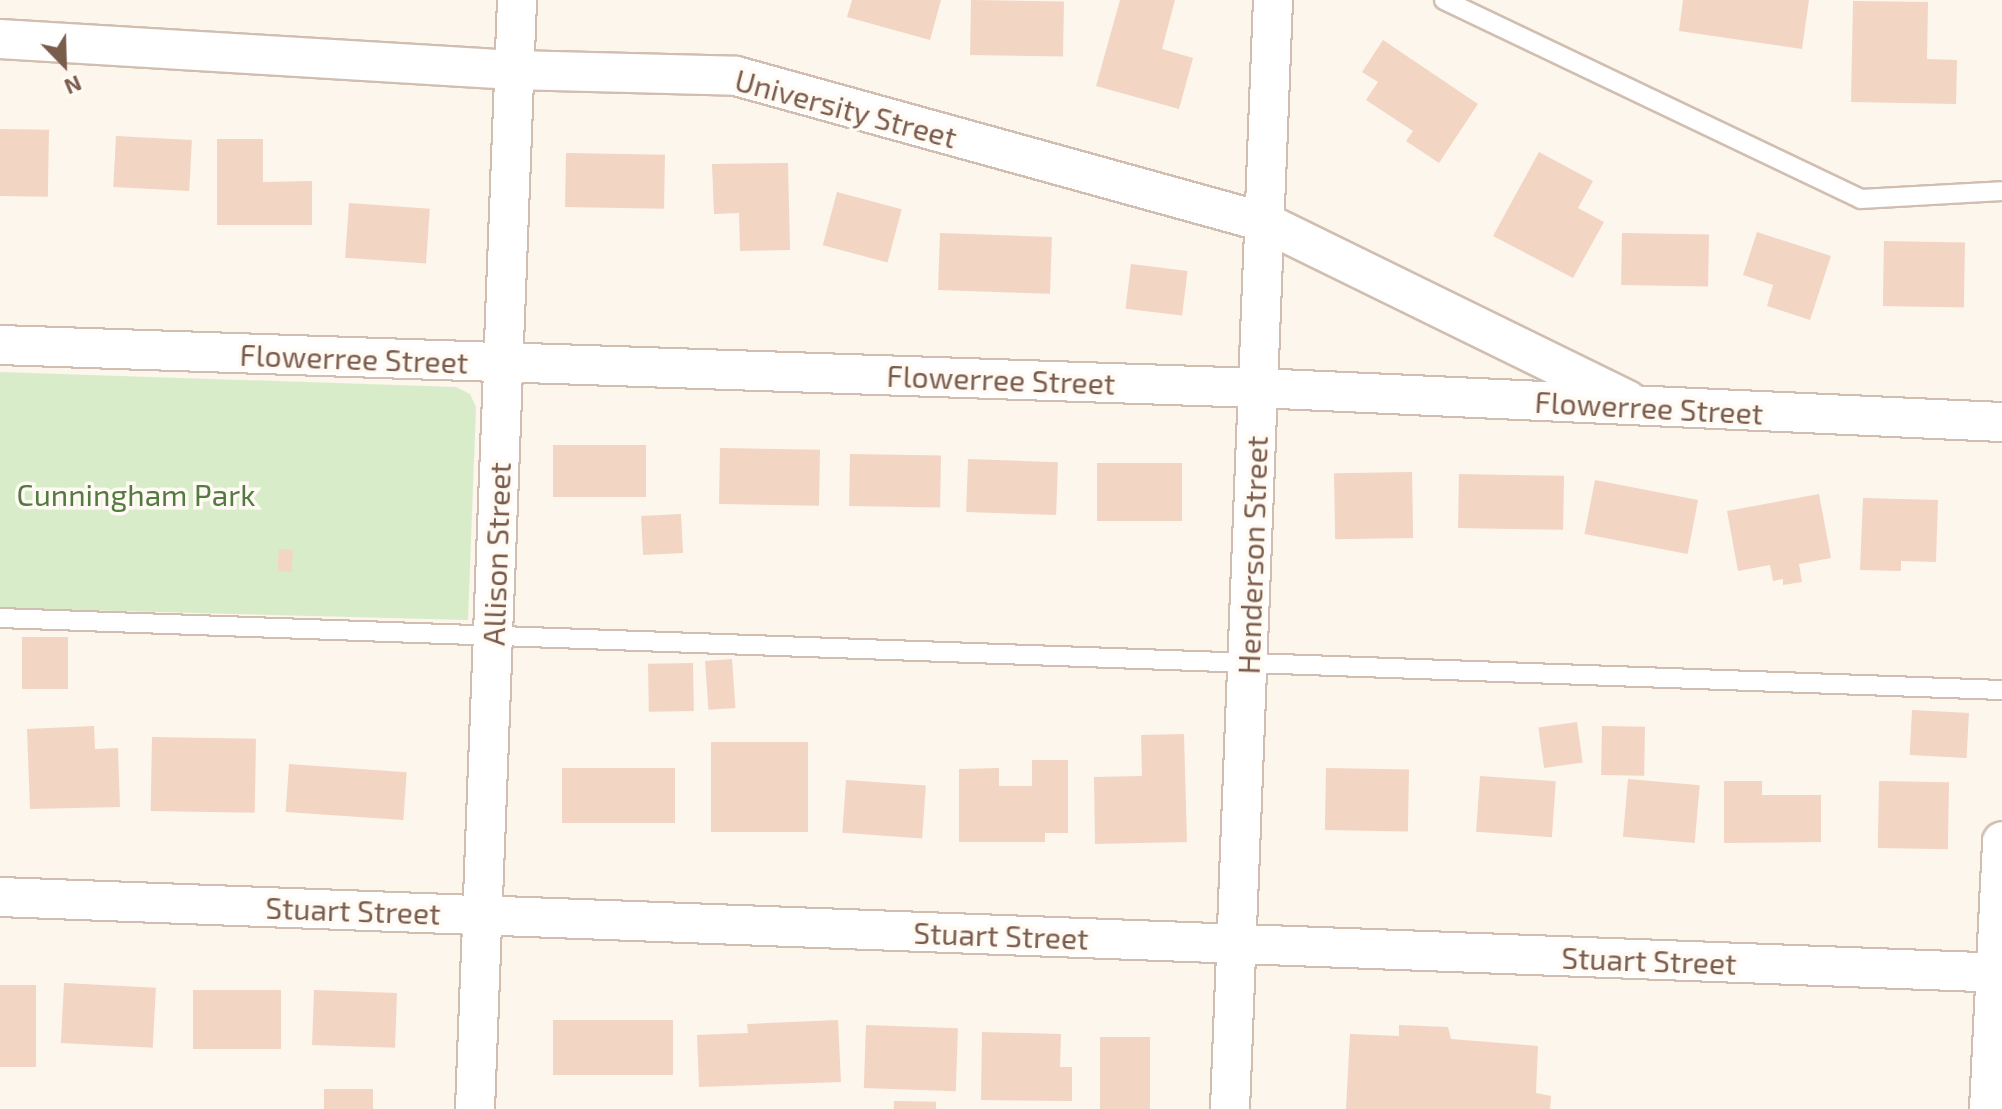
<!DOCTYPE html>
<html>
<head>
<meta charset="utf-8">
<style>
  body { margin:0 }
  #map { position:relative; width:2002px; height:1109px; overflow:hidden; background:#fdf6ec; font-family:"Exo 2",sans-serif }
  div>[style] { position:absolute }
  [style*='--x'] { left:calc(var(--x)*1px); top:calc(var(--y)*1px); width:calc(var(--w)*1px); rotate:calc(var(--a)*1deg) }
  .green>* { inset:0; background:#d8ecc9 }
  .building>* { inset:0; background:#f3d5c3; transform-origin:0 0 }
  .roads { filter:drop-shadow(2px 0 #d1beb0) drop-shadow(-2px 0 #d1beb0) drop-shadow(0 2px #d1beb0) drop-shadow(0 -2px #d1beb0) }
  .service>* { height:18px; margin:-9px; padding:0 9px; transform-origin:9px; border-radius:9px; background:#fff }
  .minor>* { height:38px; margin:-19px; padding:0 19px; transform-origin:19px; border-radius:19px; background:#fff }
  span { translate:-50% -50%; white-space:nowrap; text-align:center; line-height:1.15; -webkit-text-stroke:7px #fffaf3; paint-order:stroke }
  .street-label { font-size:30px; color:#7a5c4d }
  .park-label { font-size:30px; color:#537a41 }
  .north { position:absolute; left:24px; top:24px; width:80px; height:80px; -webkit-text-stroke:6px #fffaf3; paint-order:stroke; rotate:157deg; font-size:22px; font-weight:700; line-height:32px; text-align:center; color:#7a5c4d }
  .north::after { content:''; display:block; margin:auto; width:28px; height:36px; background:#7a5c4d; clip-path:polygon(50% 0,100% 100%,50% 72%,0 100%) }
</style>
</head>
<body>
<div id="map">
  <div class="green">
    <div style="clip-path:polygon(0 372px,456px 387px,470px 394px,476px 407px,468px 620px,0 608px)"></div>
  </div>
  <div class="building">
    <div style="clip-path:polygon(852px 0,941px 0,930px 40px,847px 17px)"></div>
    <div style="left:971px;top:0;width:93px;height:55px;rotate:1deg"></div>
    <div style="clip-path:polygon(1120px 0,1175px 0,1162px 49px,1193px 58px,1179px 109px,1096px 86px)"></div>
    <div style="clip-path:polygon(1683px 0,1809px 0,1802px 49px,1679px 31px)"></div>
    <div style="clip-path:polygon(1853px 1px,1928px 2px,1927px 59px,1957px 60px,1956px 104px,1851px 102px)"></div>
    <div style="clip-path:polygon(1383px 40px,1478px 104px,1439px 163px,1406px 141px,1413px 131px,1366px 100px,1378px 82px,1362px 72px)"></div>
    <div style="left:0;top:129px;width:49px;height:67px;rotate:1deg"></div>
    <div style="left:116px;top:136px;width:76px;height:51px;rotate:3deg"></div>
    <div style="clip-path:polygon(217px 139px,263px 139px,263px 182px,312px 181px,312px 225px,217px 225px)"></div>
    <div style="clip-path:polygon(1539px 152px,1593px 181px,1578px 208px,1604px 222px,1573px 278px,1493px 236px)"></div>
    <div style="left:566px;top:153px;width:99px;height:54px;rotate:1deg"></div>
    <div style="clip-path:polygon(788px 163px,790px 250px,740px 251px,739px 213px,714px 214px,712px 164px)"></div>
    <div style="left:837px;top:192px;width:67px;height:55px;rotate:15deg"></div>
    <div style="left:349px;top:203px;width:81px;height:55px;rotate:4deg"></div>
    <div style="clip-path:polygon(1757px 232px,1831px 256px,1810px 320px,1767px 306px,1773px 285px,1743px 275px)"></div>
    <div style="left:940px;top:233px;width:112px;height:57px;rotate:2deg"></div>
    <div style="left:1622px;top:233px;width:87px;height:52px;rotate:1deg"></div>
    <div style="left:1884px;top:241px;width:81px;height:65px;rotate:1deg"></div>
    <div style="left:1131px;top:264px;width:57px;height:45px;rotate:7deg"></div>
    <div style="left:553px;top:445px;width:93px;height:52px"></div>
    <div style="left:720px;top:448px;width:100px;height:56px;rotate:1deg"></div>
    <div style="left:850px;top:454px;width:91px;height:52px;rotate:1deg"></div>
    <div style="left:968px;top:459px;width:90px;height:53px;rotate:2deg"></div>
    <div style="left:1097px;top:463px;width:85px;height:58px"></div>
    <div style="left:1412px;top:472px;width:66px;height:78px;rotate:89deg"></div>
    <div style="left:1459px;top:474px;width:105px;height:54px;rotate:1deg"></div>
    <div style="left:1595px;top:480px;width:105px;height:55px;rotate:11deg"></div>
    <div style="clip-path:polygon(1819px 494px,1831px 558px,1799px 564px,1802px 582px,1783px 585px,1783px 579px,1773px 581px,1770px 565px,1738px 571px,1727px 511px)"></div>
    <div style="clip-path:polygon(1863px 498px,1938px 500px,1936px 562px,1901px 561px,1901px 571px,1860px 570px)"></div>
    <div style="left:681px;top:514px;width:39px;height:40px;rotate:87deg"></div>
    <div style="left:279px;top:549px;width:14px;height:22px;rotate:4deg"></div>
    <div style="left:22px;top:637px;width:46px;height:52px"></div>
    <div style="left:732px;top:659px;width:49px;height:27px;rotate:86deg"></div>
    <div style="left:693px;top:663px;width:48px;height:45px;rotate:89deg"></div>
    <div style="left:1912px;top:710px;width:57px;height:45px;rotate:3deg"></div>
    <div style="left:1577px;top:722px;width:41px;height:39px;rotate:82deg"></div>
    <div style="clip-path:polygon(94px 726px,95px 749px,118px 748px,120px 807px,30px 809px,27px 729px)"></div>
    <div style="left:1602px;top:726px;width:43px;height:49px;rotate:1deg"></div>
    <div style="clip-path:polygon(1184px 734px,1187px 842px,1095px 844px,1094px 777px,1142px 776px,1141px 735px)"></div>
    <div style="left:152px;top:737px;width:104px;height:74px;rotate:1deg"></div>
    <div style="left:808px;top:742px;width:90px;height:97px;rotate:90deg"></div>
    <div style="clip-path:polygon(1032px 760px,1068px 760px,1068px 833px,1045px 833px,1045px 842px,959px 842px,959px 769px,999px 768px,999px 786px,1032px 786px)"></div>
    <div style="left:289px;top:764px;width:118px;height:48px;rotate:4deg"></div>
    <div style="left:675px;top:768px;width:55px;height:113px;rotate:90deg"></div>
    <div style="left:1326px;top:768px;width:83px;height:62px;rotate:1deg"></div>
    <div style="left:1480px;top:776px;width:76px;height:56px;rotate:4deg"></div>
    <div style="left:1628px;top:779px;width:72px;height:58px;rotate:5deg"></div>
    <div style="left:846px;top:780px;width:80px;height:53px;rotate:4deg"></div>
    <div style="clip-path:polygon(1724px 781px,1762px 781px,1762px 795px,1821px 795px,1821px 842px,1724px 843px)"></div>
    <div style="left:1879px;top:781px;width:70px;height:67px;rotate:1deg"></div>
    <div style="left:64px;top:983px;width:92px;height:60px;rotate:3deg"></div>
    <div style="left:0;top:985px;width:36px;height:82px"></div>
    <div style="left:193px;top:990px;width:88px;height:59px"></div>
    <div style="left:314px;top:990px;width:83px;height:55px;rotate:2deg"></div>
    <div style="left:553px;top:1020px;width:120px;height:55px"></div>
    <div style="clip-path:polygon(838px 1020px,841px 1082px,699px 1087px,697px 1035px,748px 1033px,747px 1024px)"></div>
    <div style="left:866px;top:1025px;width:92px;height:63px;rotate:2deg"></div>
    <div style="clip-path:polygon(1399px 1025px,1448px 1027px,1451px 1039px,1538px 1046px,1536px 1093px,1551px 1096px,1550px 1109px,1346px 1109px,1350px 1034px,1399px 1036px)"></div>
    <div style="clip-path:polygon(982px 1032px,1061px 1034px,1060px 1067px,1072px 1067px,1072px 1101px,981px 1100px)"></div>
    <div style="left:1100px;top:1037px;width:50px;height:72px"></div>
    <div style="left:324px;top:1089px;width:49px;height:20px"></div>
    <div style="left:894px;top:1101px;width:42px;height:8px;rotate:1deg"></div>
  </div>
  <div class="roads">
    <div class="service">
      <div style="--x:1444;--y:0;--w:462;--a:25.5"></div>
      <div style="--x:1861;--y:199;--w:141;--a:-3.2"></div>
      <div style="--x:0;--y:618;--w:2003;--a:2.06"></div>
    </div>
    <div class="minor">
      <div style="--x:0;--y:39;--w:515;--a:3.45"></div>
      <div style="--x:514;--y:70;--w:222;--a:1.5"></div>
      <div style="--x:736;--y:76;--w:548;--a:15.46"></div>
      <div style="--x:1264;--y:222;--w:404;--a:26.1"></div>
      <div style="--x:0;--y:345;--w:1259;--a:1.96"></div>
      <div style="--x:1258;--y:388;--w:745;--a:2.62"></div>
      <div style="--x:0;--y:897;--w:2003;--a:2.17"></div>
      <div style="--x:475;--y:1109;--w:1110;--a:-87.83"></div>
      <div style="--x:1230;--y:1109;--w:1110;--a:-87.78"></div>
      <div style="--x:1989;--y:1109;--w:268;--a:-87.2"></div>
    </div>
  </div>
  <div class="street-label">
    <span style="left:846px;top:108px;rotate:15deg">University Street</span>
    <span style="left:354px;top:358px;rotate:2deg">Flowerree Street</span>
    <span style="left:1001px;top:379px;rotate:2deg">Flowerree Street</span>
    <span style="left:1649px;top:407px;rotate:3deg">Flowerree Street</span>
    <span style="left:496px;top:554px;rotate:-88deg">Allison Street</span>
    <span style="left:1252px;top:555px;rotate:-88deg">Henderson Street</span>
    <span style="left:353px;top:910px;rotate:2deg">Stuart Street</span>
    <span style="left:1001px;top:935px;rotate:2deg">Stuart Street</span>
    <span style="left:1649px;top:960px;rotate:2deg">Stuart Street</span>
  </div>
  <div class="park-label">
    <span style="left:136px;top:494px">Cunningham Park</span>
  </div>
  <div class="north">N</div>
</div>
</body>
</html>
